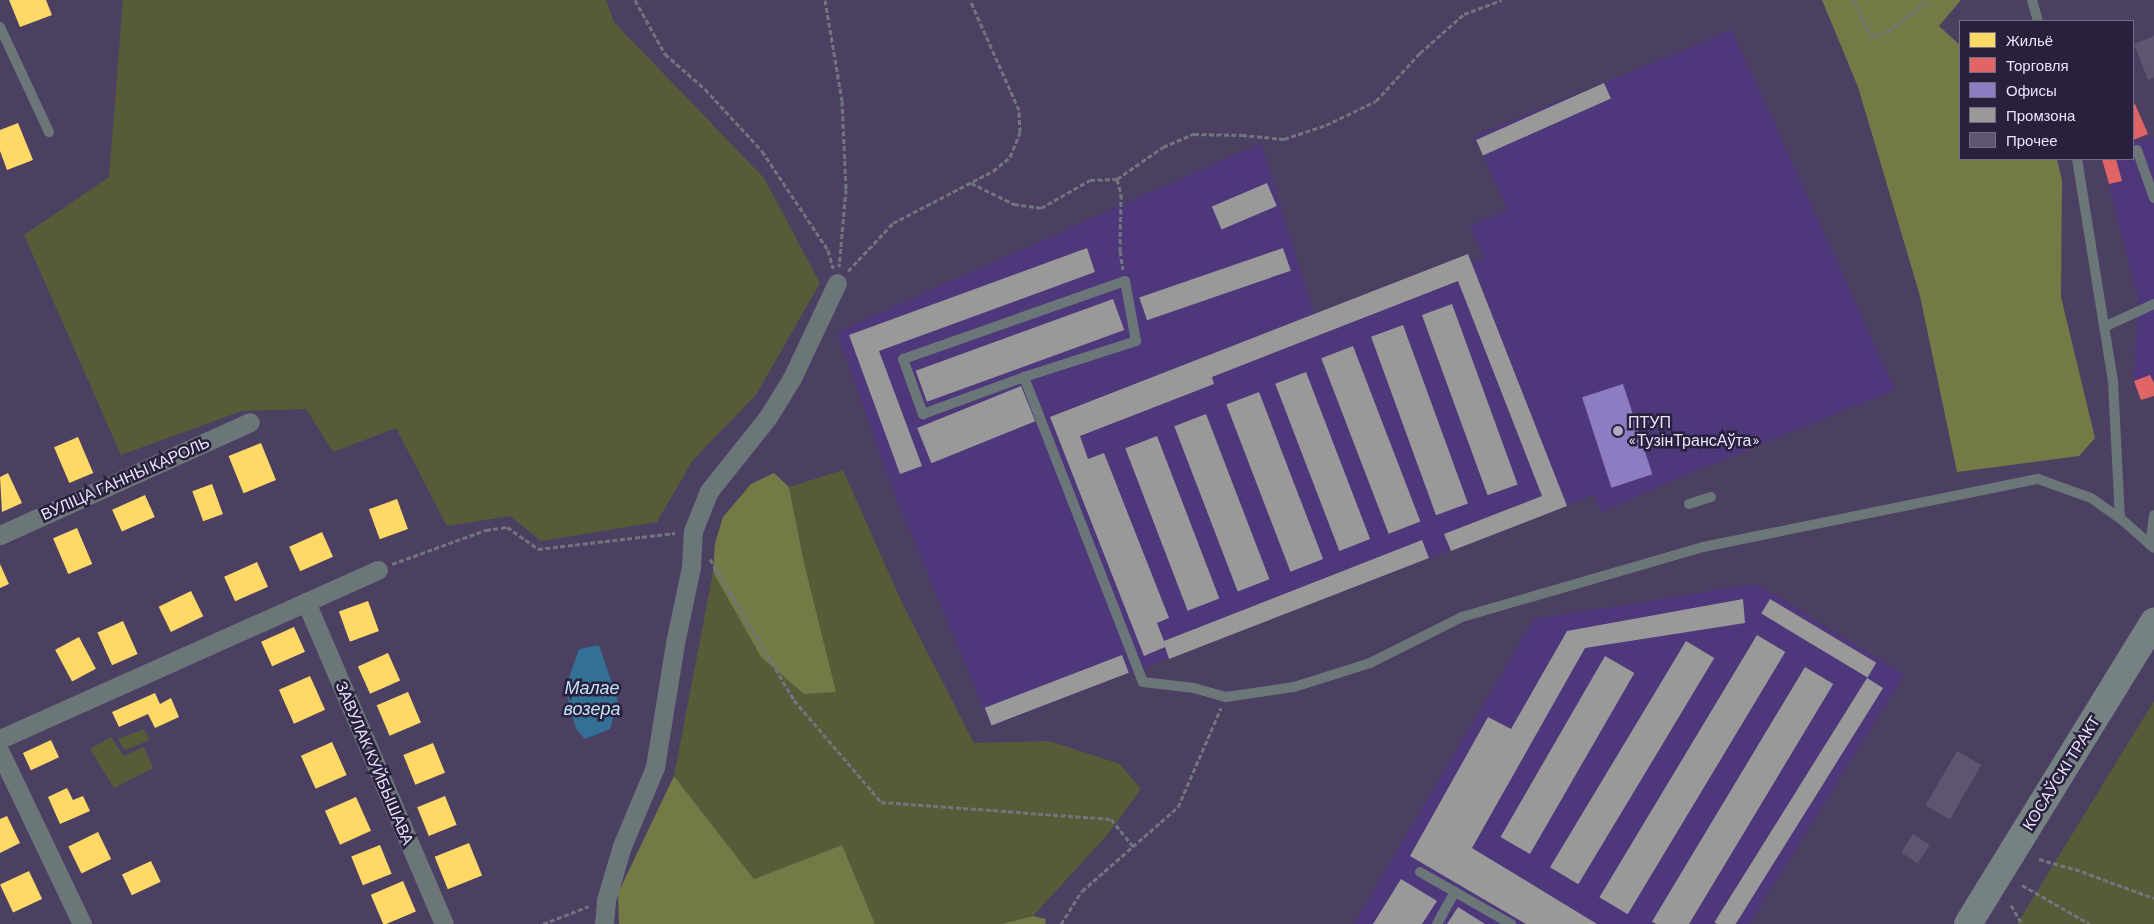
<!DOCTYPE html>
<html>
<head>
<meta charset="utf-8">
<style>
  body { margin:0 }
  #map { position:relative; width:2154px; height:924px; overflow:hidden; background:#4b3f62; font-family:Barlow,sans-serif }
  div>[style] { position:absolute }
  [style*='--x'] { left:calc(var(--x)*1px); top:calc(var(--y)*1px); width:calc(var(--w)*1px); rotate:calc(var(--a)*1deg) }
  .built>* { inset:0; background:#4e377a }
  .green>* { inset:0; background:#565c38 }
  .forest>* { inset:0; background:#737a45 }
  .water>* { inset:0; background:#337096 }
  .homes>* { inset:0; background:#ffd966; transform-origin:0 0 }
  .shops>* { inset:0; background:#e06666 }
  .offices>* { inset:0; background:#8e7cc3; transform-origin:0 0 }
  .industry>* { inset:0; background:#999; transform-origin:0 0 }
  .building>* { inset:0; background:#5e5570; transform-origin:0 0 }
  .path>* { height:3px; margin-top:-1.5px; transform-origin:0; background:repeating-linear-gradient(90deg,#70757e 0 5px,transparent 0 7.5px) }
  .service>* { height:10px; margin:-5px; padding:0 5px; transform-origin:5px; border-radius:5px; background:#6b7678 }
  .minor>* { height:19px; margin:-9.5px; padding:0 9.5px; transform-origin:9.5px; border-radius:9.5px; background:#6b7678 }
  .secondary>* { height:28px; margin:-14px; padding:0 14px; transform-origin:14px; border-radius:14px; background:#758183 }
  .dots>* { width:14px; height:14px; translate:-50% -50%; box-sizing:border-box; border:2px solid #29203d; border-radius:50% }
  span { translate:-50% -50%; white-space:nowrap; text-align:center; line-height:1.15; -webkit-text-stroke:5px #29203d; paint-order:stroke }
  .poi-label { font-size:16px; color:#e9e3fb }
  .left { translate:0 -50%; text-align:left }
  .street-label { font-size:16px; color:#e9e3fb }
  .water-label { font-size:18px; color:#c0e3f9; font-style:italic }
  .legend { position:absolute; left:1959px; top:20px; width:175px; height:140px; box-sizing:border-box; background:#29203d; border:1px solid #766e89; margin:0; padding:6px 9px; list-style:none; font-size:15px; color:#e9e3fb }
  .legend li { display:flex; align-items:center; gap:10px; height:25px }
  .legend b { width:25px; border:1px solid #766e89 }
</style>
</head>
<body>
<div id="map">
  <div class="built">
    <div style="clip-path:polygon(1732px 30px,1895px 390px,1681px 477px,1601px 512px,1594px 495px,991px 726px,893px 490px,837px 332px,1261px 143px,1314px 314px,1468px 254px,1472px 262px,1483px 258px,1470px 225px,1508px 210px,1474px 136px)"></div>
    <div style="clip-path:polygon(2154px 137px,2154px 396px,2141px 400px,2134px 381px,2138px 298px,2102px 159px,2133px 159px,2133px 142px)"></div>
    <div style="clip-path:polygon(1757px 584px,1904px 675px,1749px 924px,1354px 924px,1534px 619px)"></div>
  </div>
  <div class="green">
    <div style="clip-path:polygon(123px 0,606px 0,614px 22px,764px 178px,820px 283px,756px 395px,693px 460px,657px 522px,541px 541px,510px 516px,447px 526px,396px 428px,333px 452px,306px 409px,242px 411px,121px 455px,24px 235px,109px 177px)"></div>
    <div style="clip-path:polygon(843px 470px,902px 603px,974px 743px,1049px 741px,1120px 764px,1141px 789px,1108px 834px,1033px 916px,1002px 924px,875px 924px,842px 845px,754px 879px,674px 776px,713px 572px,761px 657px,805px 567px,789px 487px)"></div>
    <div style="clip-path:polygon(2154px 701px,2154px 924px,2017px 924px)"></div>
    <div style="clip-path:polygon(144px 729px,150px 740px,125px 750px,118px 739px)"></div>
    <div style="clip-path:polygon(111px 737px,124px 756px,144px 747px,153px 768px,114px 788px,90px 749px)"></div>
  </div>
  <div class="forest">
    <div style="clip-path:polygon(1822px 0,1961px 0,1939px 26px,1960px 45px,1960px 159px,2057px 159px,2062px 180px,2061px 297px,2095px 438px,2079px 456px,1957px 472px,1920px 296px,1858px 87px)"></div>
    <div style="clip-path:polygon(774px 473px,789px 487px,805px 567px,836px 692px,804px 694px,761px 657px,713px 572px,715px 543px,723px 517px,751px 484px)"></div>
    <div style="clip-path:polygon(674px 776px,754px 879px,842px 845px,875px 924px,619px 924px,618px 893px)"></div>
    <div style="clip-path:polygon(1033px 916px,1046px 919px,1045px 924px,1002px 924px)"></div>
  </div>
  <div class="water">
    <div style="clip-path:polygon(599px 645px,618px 701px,610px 729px,585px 739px,576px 729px,565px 689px,579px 649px)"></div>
  </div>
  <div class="homes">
    <div style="clip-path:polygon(9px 0,46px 0,52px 15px,20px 27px)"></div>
    <div style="clip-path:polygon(18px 123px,33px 160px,7px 170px,0 151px,0 130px)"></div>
    <div style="left:78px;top:437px;width:39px;height:26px;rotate:67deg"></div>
    <div style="left:261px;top:443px;width:40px;height:35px;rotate:68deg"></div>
    <div style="clip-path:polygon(8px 473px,22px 503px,2px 512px,0 477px)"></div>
    <div style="left:212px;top:484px;width:32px;height:21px;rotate:70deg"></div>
    <div style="left:145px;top:495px;width:24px;height:36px;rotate:66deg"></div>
    <div style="left:397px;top:499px;width:32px;height:30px;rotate:70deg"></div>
    <div style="left:77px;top:528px;width:39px;height:26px;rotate:67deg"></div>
    <div style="left:322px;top:532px;width:27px;height:36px;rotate:66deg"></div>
    <div style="left:257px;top:562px;width:27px;height:36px;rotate:66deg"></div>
    <div style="clip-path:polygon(0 564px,9px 584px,0 588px)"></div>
    <div style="left:191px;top:591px;width:28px;height:36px;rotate:64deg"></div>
    <div style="left:368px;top:601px;width:32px;height:31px;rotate:70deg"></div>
    <div style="left:123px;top:621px;width:36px;height:28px;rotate:66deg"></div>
    <div style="left:294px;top:627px;width:27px;height:36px;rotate:66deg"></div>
    <div style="left:79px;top:637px;width:36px;height:27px;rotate:62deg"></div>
    <div style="left:388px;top:653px;width:30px;height:33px;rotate:66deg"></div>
    <div style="left:310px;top:676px;width:37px;height:34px;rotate:66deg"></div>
    <div style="left:408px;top:692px;width:33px;height:34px;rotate:67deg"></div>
    <div style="clip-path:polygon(155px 693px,160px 704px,171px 698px,179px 717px,155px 728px,148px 714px,119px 727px,112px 712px)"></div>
    <div style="left:51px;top:740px;width:19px;height:31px;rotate:65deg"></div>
    <div style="left:332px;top:742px;width:36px;height:34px;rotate:66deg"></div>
    <div style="left:433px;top:743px;width:32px;height:32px;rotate:68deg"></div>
    <div style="clip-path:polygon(67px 788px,73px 800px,83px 796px,90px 811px,60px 824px,48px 797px)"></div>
    <div style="left:445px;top:796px;width:31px;height:30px;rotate:68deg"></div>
    <div style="left:356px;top:797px;width:37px;height:34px;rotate:66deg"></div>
    <div style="clip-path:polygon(7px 816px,20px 843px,0 853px,0 819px)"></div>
    <div style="left:98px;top:832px;width:30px;height:33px;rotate:64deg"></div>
    <div style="left:469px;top:843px;width:35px;height:37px;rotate:68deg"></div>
    <div style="left:380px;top:845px;width:31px;height:31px;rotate:68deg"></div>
    <div style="left:151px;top:861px;width:23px;height:32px;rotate:65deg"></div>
    <div style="left:29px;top:871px;width:31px;height:32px;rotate:65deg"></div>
    <div style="left:403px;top:881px;width:33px;height:35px;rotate:67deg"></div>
  </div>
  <div class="shops">
    <div style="clip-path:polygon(2135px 104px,2148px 134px,2133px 140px,2133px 105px)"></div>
    <div style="clip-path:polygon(2102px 159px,2116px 159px,2122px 181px,2109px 184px)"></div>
    <div style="clip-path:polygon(2150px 375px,2154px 383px,2154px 396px,2141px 400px,2134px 381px)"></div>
  </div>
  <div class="offices">
    <div style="left:1623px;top:384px;width:95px;height:43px;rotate:72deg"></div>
  </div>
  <div class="industry">
    <div style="left:1604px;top:83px;width:17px;height:140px;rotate:66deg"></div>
    <div style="left:1267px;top:183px;width:25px;height:60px;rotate:67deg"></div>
    <div style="clip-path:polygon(1087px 248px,1095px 272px,879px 351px,922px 466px,900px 474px,849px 335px)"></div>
    <div style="left:1283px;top:248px;width:24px;height:152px;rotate:71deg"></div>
    <div style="clip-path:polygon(1468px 254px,1567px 506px,1451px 551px,1444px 534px,1542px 496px,1458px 281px,1212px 377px,1214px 384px,1080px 436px,1088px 459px,1104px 453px,1169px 618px,1157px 623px,1164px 641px,1422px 540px,1429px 558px,1169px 659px,1165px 647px,1144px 656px,1050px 417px)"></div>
    <div style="left:1113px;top:299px;width:33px;height:210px;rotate:70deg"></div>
    <div style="left:1452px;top:304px;width:192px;height:32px;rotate:70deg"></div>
    <div style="left:1403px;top:325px;width:190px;height:34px;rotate:70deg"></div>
    <div style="left:1353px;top:346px;width:188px;height:34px;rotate:69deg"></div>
    <div style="left:1306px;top:372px;width:179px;height:33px;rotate:69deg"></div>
    <div style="left:1021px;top:386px;width:38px;height:112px;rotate:68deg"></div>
    <div style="left:1259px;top:392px;width:179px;height:35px;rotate:69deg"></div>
    <div style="left:1206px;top:414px;width:177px;height:34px;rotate:69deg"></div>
    <div style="left:1157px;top:436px;width:174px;height:34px;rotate:69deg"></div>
    <div style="clip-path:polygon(1743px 599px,1745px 623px,1585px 648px,1472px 848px,1597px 924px,1526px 924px,1410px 856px,1488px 717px,1511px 729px,1567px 631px)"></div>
    <div style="left:1770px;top:599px;width:124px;height:17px;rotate:31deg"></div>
    <div style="left:1757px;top:635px;width:33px;height:306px;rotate:31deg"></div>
    <div style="left:1686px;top:641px;width:33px;height:264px;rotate:31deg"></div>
    <div style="left:1122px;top:655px;width:19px;height:147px;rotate:69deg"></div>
    <div style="left:1605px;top:656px;width:34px;height:209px;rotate:30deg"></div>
    <div style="left:1805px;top:667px;width:33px;height:297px;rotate:31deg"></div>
    <div style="left:1867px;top:678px;width:19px;height:288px;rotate:32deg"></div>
    <div style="clip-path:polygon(1401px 879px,1437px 901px,1422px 924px,1373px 924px)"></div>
    <div style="clip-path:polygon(1458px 907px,1485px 924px,1447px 924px)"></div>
  </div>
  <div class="building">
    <div style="clip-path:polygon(2154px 36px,2154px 78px,2148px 80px,2134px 44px)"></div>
    <div style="left:1957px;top:751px;width:28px;height:63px;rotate:30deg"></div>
    <div style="left:1913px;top:834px;width:20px;height:22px;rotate:33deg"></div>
  </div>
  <div class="path">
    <div style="--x:635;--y:0;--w:62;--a:60.9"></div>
    <div style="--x:665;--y:54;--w:53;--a:41.2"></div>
    <div style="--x:705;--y:89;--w:84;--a:47.4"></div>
    <div style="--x:762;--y:151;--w:119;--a:56.3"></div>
    <div style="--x:828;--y:250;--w:19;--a:74"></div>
    <div style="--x:825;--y:0;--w:102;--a:80.4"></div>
    <div style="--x:842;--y:101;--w:88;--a:87.4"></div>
    <div style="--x:846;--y:189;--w:78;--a:95.1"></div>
    <div style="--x:1854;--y:0;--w:40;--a:65"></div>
    <div style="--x:1871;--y:36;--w:16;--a:-14"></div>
    <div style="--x:1887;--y:32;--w:53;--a:-37.3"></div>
    <div style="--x:1117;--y:179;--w:56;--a:-34.8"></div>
    <div style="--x:1163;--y:147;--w:34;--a:-23"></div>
    <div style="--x:1194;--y:134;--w:48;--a:1.2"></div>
    <div style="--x:1242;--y:135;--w:42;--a:5.4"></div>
    <div style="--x:1284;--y:139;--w:44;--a:-18.4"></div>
    <div style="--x:1326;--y:125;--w:55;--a:-25.6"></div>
    <div style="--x:1376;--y:101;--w:65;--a:-47.5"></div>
    <div style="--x:1420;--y:53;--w:59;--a:-41.6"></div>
    <div style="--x:1464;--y:14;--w:40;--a:-20.2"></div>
    <div style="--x:971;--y:183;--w:48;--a:26"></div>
    <div style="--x:1014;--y:204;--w:27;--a:8"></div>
    <div style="--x:1041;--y:208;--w:56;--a:-29.7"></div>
    <div style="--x:1090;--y:180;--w:27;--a:-2"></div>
    <div style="--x:1117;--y:179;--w:16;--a:75"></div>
    <div style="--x:1121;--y:194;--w:57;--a:91"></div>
    <div style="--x:1120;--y:251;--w:19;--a:81"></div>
    <div style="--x:848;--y:271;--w:66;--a:-46.8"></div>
    <div style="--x:893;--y:223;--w:113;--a:-27.5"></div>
    <div style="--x:993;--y:171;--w:22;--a:-39"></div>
    <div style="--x:1010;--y:157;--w:27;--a:-68"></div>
    <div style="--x:1020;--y:132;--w:22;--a:-93"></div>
    <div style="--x:1019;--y:110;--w:120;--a:-114"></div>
    <div style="--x:710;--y:559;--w:164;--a:59.2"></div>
    <div style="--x:794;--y:700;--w:134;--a:49.5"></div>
    <div style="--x:881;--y:802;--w:231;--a:4.2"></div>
    <div style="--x:1111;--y:819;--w:35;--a:51"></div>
    <div style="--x:392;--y:564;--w:100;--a:-19.9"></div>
    <div style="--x:486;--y:530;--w:21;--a:-8"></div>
    <div style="--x:507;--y:527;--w:38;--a:35"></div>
    <div style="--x:538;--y:549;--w:138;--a:-6.7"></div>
    <div style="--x:2039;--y:859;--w:37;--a:16"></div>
    <div style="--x:2075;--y:869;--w:84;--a:20.2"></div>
    <div style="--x:2022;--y:885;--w:78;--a:29.8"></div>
    <div style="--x:2011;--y:905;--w:22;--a:60"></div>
    <div style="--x:543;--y:924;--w:49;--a:-21.4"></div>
    <div style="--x:1061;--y:924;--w:39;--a:-58"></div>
    <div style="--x:1082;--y:891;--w:128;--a:-41.2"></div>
    <div style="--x:1178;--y:807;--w:108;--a:-66.5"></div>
  </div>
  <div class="service">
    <div style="--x:2032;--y:0;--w:22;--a:74"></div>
    <div style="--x:0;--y:27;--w:116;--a:65"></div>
    <div style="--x:2137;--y:150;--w:51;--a:70.5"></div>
    <div style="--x:2077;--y:159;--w:225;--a:80.8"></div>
    <div style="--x:2113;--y:381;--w:137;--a:87.1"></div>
    <div style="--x:2120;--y:518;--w:45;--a:41.4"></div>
    <div style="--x:2104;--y:327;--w:55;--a:-24.7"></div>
    <div style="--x:1024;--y:377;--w:118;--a:-17.8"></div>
    <div style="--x:1136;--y:341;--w:61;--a:-100.4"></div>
    <div style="--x:1125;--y:281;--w:235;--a:160.6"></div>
    <div style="--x:903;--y:359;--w:59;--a:70"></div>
    <div style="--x:923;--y:414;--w:108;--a:-20.1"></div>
    <div style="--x:1024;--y:377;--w:327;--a:68.7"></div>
    <div style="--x:1143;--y:682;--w:51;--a:6.7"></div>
    <div style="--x:1194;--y:688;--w:33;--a:16"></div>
    <div style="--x:1226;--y:697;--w:69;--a:-8.4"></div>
    <div style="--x:1294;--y:687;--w:80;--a:-17.5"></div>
    <div style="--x:1370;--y:663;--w:103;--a:-26.6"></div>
    <div style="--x:1462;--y:617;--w:251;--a:-16.2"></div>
    <div style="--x:1703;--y:547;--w:342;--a:-11.5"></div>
    <div style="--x:2038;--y:479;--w:56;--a:19.7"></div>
    <div style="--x:2091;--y:498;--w:35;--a:35"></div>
    <div style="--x:1689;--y:504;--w:23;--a:-18"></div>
    <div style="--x:2150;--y:545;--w:30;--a:-82"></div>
    <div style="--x:1420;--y:872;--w:105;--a:29.7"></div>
    <div style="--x:1437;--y:924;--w:37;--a:-61"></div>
  </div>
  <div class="minor">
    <div style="--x:0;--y:535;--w:274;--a:-24.3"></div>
    <div style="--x:306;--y:602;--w:350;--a:66.8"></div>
    <div style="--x:0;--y:739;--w:414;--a:-24.1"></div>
    <div style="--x:0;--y:752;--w:191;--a:64.5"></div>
    <div style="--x:604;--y:924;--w:24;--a:-85"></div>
    <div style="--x:606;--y:900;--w:56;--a:-73.5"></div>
    <div style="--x:622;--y:846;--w:86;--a:-67.3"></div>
    <div style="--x:655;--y:767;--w:126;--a:-80.8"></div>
    <div style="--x:675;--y:643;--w:78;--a:-78.1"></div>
    <div style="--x:691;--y:567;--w:36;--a:-87"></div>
    <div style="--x:693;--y:531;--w:43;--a:-68.2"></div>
    <div style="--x:709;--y:491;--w:95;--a:-51.4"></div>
    <div style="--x:768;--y:417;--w:46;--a:-58.4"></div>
    <div style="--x:792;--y:378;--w:105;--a:-64.7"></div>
  </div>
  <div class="secondary">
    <div style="--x:1968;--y:924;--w:355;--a:-58.4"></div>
  </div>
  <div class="dots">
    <div style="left:1618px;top:431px;background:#b2aac5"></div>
  </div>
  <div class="poi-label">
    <span class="left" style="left:1628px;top:431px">ПТУП<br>«ТузінТрансАўта»</span>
  </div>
  <div class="street-label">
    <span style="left:125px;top:478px;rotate:-24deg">ВУЛІЦА ГАННЫ КАРОЛЬ</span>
    <span style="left:375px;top:763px;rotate:67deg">ЗАВУЛАК КУЙБЫШАВА</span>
    <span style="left:2061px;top:773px;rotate:-58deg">КОСАЎСКІ ТРАКТ</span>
  </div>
  <div class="water-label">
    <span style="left:592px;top:698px">Малае<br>возера</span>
  </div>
  <ul class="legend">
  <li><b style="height:14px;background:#ffd966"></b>Жильё</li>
  <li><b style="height:14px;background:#e06666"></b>Торговля</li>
  <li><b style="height:14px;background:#8e7cc3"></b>Офисы</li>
  <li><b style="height:14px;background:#999"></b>Промзона</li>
  <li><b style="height:14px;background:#5e5570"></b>Прочее</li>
  </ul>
</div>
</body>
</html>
